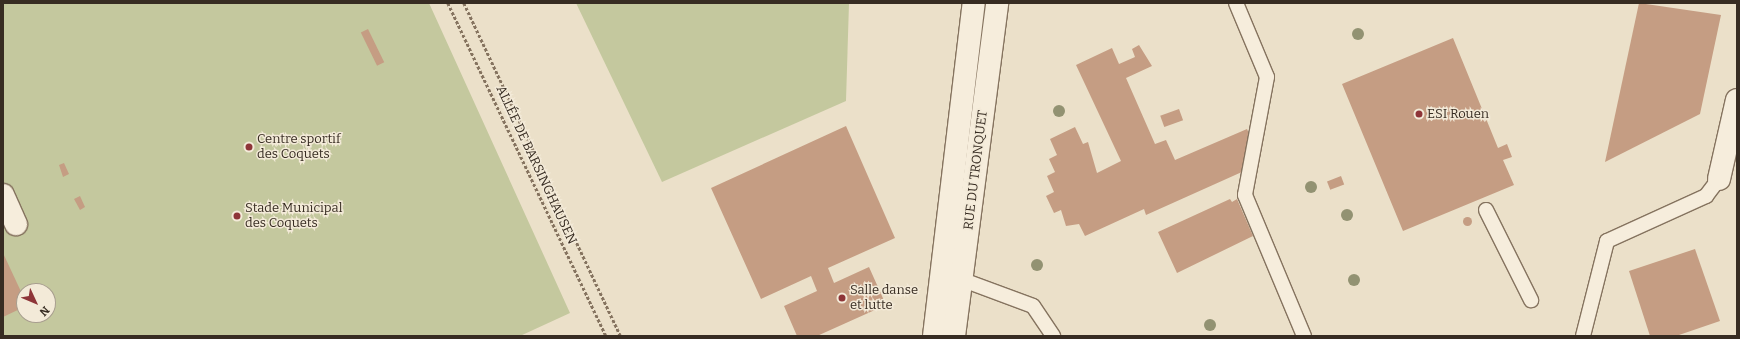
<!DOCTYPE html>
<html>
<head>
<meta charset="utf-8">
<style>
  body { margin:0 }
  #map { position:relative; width:1740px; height:339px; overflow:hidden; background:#ebe0c9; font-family:Bitter,serif }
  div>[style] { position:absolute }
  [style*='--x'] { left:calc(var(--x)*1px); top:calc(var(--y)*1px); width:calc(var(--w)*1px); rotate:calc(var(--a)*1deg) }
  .green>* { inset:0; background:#c4c89e }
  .building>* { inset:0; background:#c59d83; transform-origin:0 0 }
  .round { border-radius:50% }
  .path>* { height:2.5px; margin-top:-1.25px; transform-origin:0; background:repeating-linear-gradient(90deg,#85735f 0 3px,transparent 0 5px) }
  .roads { filter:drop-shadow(1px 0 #85735f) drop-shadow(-1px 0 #85735f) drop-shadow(0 1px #85735f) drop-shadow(0 -1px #85735f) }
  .service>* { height:14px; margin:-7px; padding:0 7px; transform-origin:7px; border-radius:7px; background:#f6eddc }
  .pedestrian>* { height:22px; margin:-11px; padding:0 11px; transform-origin:11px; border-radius:11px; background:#f6eddc }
  .minor>* { height:22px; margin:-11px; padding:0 11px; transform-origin:11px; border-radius:11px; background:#f6eddc }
  .tertiary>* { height:22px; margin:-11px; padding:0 11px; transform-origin:11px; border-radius:11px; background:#f6eddc }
  .trees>* { width:12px; height:12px; margin:-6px; border-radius:50%; background:#929272 }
  .dots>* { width:11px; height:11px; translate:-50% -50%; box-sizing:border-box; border:2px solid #f3ead8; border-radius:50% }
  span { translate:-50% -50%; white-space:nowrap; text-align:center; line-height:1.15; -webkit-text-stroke:3px #f3ead8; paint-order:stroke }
  .poi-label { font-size:13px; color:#372c22 }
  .left { translate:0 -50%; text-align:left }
  .street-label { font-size:13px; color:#372c22 }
  .frame { position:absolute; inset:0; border:4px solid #372c22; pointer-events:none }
  .north { position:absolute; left:16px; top:283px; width:40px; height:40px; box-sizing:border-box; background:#f3ead8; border:1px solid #a89e8f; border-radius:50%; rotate:134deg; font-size:11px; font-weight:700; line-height:16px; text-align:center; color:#372c22 }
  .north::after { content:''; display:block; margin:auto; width:14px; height:18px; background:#8e3538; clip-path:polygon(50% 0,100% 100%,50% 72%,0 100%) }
</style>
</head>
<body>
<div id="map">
  <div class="green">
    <div style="clip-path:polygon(evenodd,3px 3px,429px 3px,570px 313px,520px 336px,3px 336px,3px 3px,24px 291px,48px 291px,48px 315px,24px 315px,24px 291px)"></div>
    <div style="clip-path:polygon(576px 3px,849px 3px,846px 101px,662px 182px)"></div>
  </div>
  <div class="building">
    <div style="clip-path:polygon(1639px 3px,1721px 15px,1700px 114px,1605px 162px)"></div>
    <div style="left:368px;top:29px;width:37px;height:8px;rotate:64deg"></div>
    <div style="clip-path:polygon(1453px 38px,1498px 148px,1507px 144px,1512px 157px,1503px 160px,1514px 185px,1403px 231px,1342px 84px)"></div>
    <div style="clip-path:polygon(1139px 45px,1152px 66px,1126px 78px,1155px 144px,1166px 140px,1175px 160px,1247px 129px,1257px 151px,1253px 167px,1146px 215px,1144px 209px,1085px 236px,1079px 224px,1066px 226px,1061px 210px,1054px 213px,1046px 196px,1054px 192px,1047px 176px,1055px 172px,1049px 159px,1057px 155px,1050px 139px,1075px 127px,1083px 144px,1088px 142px,1097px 173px,1121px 161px,1076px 65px,1112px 48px,1119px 64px,1135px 57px,1132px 49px)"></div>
    <div style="left:1179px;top:109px;width:12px;height:20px;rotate:70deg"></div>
    <div style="clip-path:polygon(846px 126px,895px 238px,828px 268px,834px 283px,869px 267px,886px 305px,817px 336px,797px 336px,784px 306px,817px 291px,811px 276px,761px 299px,711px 188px)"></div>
    <div style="clip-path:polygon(64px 163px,69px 174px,63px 177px,59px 165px)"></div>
    <div style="left:1341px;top:176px;width:9px;height:15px;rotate:69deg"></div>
    <div style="clip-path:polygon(80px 196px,85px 207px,80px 210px,74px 199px)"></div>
    <div style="clip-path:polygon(1230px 199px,1232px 202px,1237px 199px,1253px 236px,1177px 273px,1158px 232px)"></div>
    <div class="round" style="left:1462.5px;top:216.5px;width:9px;height:9px"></div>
    <div style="clip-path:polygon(1695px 249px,1720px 321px,1676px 336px,1650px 336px,1629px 271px)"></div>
    <div style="clip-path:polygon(3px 253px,24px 298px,24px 307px,3px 317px)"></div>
  </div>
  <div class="path">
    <div style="--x:448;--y:3;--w:369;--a:64.6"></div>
    <div style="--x:464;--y:3;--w:368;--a:64.8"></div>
  </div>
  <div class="roads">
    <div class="service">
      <div style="--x:1236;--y:3;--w:80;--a:67.3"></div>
      <div style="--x:1267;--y:77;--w:120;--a:100.6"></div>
      <div style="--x:1245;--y:195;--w:153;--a:67.3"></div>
      <div style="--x:1486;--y:210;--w:101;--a:63.4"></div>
      <div style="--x:955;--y:277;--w:83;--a:20.4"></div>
      <div style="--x:1033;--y:306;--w:36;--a:56"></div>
      <div style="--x:1583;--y:336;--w:98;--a:-75.8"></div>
      <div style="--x:1607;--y:241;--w:109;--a:-24.4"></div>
      <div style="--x:1706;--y:196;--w:21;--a:-53"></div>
    </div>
    <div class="pedestrian">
      <div style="--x:3;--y:195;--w:32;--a:66"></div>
    </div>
    <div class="minor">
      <div style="--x:1719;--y:179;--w:81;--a:-77.2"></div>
    </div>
    <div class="tertiary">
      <div style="--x:934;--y:336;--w:335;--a:-83.2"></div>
      <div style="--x:954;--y:336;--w:336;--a:-82.6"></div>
    </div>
  </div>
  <div class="trees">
    <div style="left:1358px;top:34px"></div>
    <div style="left:1059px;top:111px"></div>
    <div style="left:1311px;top:187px"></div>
    <div style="left:1347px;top:215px"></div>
    <div style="left:1037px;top:265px"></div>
    <div style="left:1354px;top:280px"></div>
    <div style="left:1210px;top:325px"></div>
  </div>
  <div class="dots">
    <div style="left:1419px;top:114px;background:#8e3538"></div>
    <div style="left:249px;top:147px;background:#8e3538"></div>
    <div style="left:237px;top:216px;background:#8e3538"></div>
    <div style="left:842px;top:298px;background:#8e3538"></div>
  </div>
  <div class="poi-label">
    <span class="left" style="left:1427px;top:114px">ESI Rouen</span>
    <span class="left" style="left:257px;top:147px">Centre sportif<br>des Coquets</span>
    <span class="left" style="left:245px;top:216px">Stade Municipal<br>des Coquets</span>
    <span class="left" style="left:850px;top:298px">Salle danse<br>et lutte</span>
  </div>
  <div class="street-label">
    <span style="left:536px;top:165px;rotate:65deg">ALLÉE DE BARSINGHAUSEN</span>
    <span style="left:976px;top:170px;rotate:-83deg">RUE DU TRONQUET</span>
  </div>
  <div class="frame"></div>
  <div class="north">N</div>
</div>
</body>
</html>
